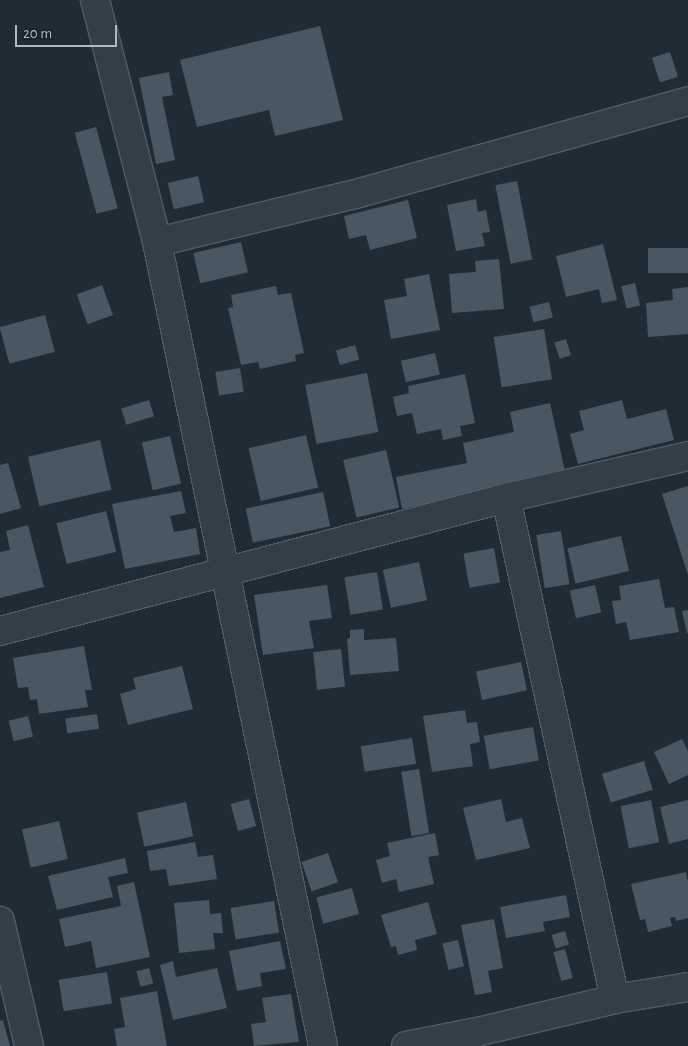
<!DOCTYPE html>
<html>
<head>
<meta charset="utf-8">
<style>
  body { margin:0 }
  #map { position:relative; width:688px; height:1046px; overflow:hidden; background:#202c35; font-family:"Alegreya Sans",sans-serif }
  div>[style] { position:absolute }
  [style*='--x'] { left:calc(var(--x)*1px); top:calc(var(--y)*1px); width:calc(var(--w)*1px); rotate:calc(var(--a)*1deg) }
  .building>* { inset:0; background:#485761; transform-origin:0 0 }
  .roads { filter:drop-shadow(1px 0 #515c64) drop-shadow(-1px 0 #515c64) drop-shadow(0 1px #515c64) drop-shadow(0 -1px #515c64) }
  .minor>* { height:28px; margin:-14px; padding:0 14px; transform-origin:14px; border-radius:14px; background:#343e46 }
  .tertiary>* { height:28px; margin:-14px; padding:0 14px; transform-origin:14px; border-radius:14px; background:#343e46 }
  span { translate:-50% -50%; white-space:nowrap; text-align:center; line-height:1.15; -webkit-text-stroke:5px #19232a; paint-order:stroke }
  .scale { position:absolute; left:15px; top:25px; width:102px; height:22px; box-sizing:border-box; border:2px solid #aeb9c3; border-top:0; padding-left:6px; font-size:15px; line-height:18px; white-space:nowrap; color:#aeb9c3; -webkit-text-stroke:4px #19232a; paint-order:stroke }
</style>
</head>
<body>
<div id="map">
  <div class="building">
    <div style="clip-path:polygon(320px 26px,343px 120px,275px 136px,269px 110px,197px 127px,180px 60px)"></div>
    <div style="left:670px;top:52px;width:26px;height:19px;rotate:72deg"></div>
    <div style="clip-path:polygon(169px 72px,173px 95px,162px 97px,175px 160px,156px 164px,139px 78px)"></div>
    <div style="left:96px;top:127px;width:84px;height:22px;rotate:75deg"></div>
    <div style="left:198px;top:176px;width:27px;height:31px;rotate:77deg"></div>
    <div style="left:517px;top:181px;width:80px;height:22px;rotate:79deg"></div>
    <div style="clip-path:polygon(476px 199px,478px 212px,486px 210px,490px 232px,482px 233px,485px 246px,456px 251px,447px 205px)"></div>
    <div style="clip-path:polygon(408px 200px,417px 238px,370px 250px,366px 235px,349px 239px,344px 216px)"></div>
    <div style="left:241px;top:242px;width:31px;height:49px;rotate:77deg"></div>
    <div style="clip-path:polygon(603px 244px,617px 300px,602px 303px,599px 289px,566px 297px,556px 256px)"></div>
    <div style="left:688px;top:248px;width:25px;height:40px;rotate:90deg"></div>
    <div style="clip-path:polygon(499px 259px,504px 309px,452px 313px,449px 274px,476px 272px,475px 261px)"></div>
    <div style="clip-path:polygon(429px 274px,440px 330px,391px 339px,384px 300px,407px 296px,404px 279px)"></div>
    <div style="left:635px;top:283px;width:23px;height:14px;rotate:77deg"></div>
    <div style="left:102px;top:285px;width:32px;height:27px;rotate:70deg"></div>
    <div style="clip-path:polygon(276px 286px,278px 295px,291px 293px,304px 353px,295px 355px,296px 361px,260px 369px,258px 362px,241px 365px,228px 308px,233px 307px,231px 295px)"></div>
    <div style="clip-path:polygon(688px 287px,688px 334px,648px 337px,646px 303px,673px 300px,672px 289px)"></div>
    <div style="left:549px;top:302px;width:16px;height:20px;rotate:76deg"></div>
    <div style="left:45px;top:315px;width:38px;height:47px;rotate:75deg"></div>
    <div style="left:544px;top:329px;width:51px;height:51px;rotate:81deg"></div>
    <div style="left:566px;top:339px;width:17px;height:12px;rotate:73deg"></div>
    <div style="left:355px;top:345px;width:15px;height:20px;rotate:74deg"></div>
    <div style="left:435px;top:353px;width:22px;height:35px;rotate:77deg"></div>
    <div style="left:240px;top:368px;width:24px;height:25px;rotate:81deg"></div>
    <div style="left:367px;top:373px;width:60px;height:63px;rotate:79deg"></div>
    <div style="clip-path:polygon(465px 374px,475px 423px,460px 426px,462px 436px,443px 440px,441px 429px,417px 434px,412px 413px,397px 416px,393px 397px,409px 393px,408px 386px)"></div>
    <div style="left:149px;top:400px;width:17px;height:29px;rotate:73deg"></div>
    <div style="clip-path:polygon(622px 400px,627px 419px,666px 409px,674px 440px,578px 464px,570px 434px,584px 430px,579px 411px)"></div>
    <div style="clip-path:polygon(550px 403px,566px 476px,402px 509px,396px 477px,467px 463px,463px 443px,514px 432px,510px 412px)"></div>
    <div style="left:306px;top:435px;width:54px;height:59px;rotate:77deg"></div>
    <div style="left:170px;top:436px;width:49px;height:29px;rotate:77deg"></div>
    <div style="left:100px;top:440px;width:51px;height:74px;rotate:77deg"></div>
    <div style="left:386px;top:450px;width:59px;height:44px;rotate:77deg"></div>
    <div style="clip-path:polygon(8px 463px,21px 508px,0 514px,0 465px)"></div>
    <div style="clip-path:polygon(688px 486px,688px 575px,662px 494px)"></div>
    <div style="clip-path:polygon(181px 491px,186px 513px,170px 516px,174px 532px,196px 528px,200px 554px,125px 569px,112px 504px)"></div>
    <div style="left:323px;top:492px;width:35px;height:79px;rotate:78deg"></div>
    <div style="left:106px;top:511px;width:42px;height:51px;rotate:76deg"></div>
    <div style="clip-path:polygon(28px 525px,44px 587px,0 598px,0 552px,10px 550px,6px 531px)"></div>
    <div style="left:561px;top:531px;width:54px;height:25px;rotate:81deg"></div>
    <div style="left:621px;top:536px;width:36px;height:55px;rotate:77deg"></div>
    <div style="left:494px;top:548px;width:35px;height:31px;rotate:80deg"></div>
    <div style="left:419px;top:562px;width:39px;height:37px;rotate:78deg"></div>
    <div style="left:377px;top:572px;width:38px;height:33px;rotate:81deg"></div>
    <div style="clip-path:polygon(659px 579px,665px 608px,674px 607px,679px 632px,630px 640px,626px 622px,616px 624px,612px 601px,621px 600px,619px 586px)"></div>
    <div style="clip-path:polygon(327px 585px,332px 618px,309px 621px,314px 648px,263px 655px,254px 595px)"></div>
    <div style="left:595px;top:585px;width:28px;height:26px;rotate:77deg"></div>
    <div style="clip-path:polygon(688px 610px,688px 633px,687px 633px,682px 611px)"></div>
    <div style="clip-path:polygon(364px 629px,364px 640px,396px 638px,399px 671px,350px 675px,347px 639px,350px 638px,350px 630px)"></div>
    <div style="clip-path:polygon(84px 646px,92px 690px,85px 690px,88px 707px,39px 714px,37px 699px,30px 700px,28px 687px,18px 688px,13px 658px)"></div>
    <div style="left:341px;top:649px;width:38px;height:28px;rotate:84deg"></div>
    <div style="left:521px;top:662px;width:29px;height:46px;rotate:78deg"></div>
    <div style="clip-path:polygon(182px 666px,193px 709px,128px 725px,120px 694px,136px 689px,133px 678px)"></div>
    <div style="clip-path:polygon(465px 710px,467px 723px,477px 722px,480px 742px,470px 744px,473px 766px,432px 772px,423px 716px)"></div>
    <div style="left:97px;top:714px;width:15px;height:32px;rotate:82deg"></div>
    <div style="left:28px;top:716px;width:21px;height:20px;rotate:76deg"></div>
    <div style="left:533px;top:727px;width:34px;height:50px;rotate:80deg"></div>
    <div style="left:412px;top:738px;width:26px;height:52px;rotate:81deg"></div>
    <div style="clip-path:polygon(682px 739px,688px 751px,688px 775px,669px 784px,654px 752px)"></div>
    <div style="left:644px;top:761px;width:30px;height:44px;rotate:73deg"></div>
    <div style="left:419px;top:769px;width:65px;height:18px;rotate:81deg"></div>
    <div style="left:249px;top:799px;width:28px;height:19px;rotate:75deg"></div>
    <div style="clip-path:polygon(501px 799px,506px 822px,522px 818px,530px 848px,476px 860px,463px 808px)"></div>
    <div style="left:651px;top:800px;width:43px;height:31px;rotate:79deg"></div>
    <div style="clip-path:polygon(688px 800px,688px 839px,669px 844px,660px 807px)"></div>
    <div style="left:186px;top:802px;width:35px;height:50px;rotate:78deg"></div>
    <div style="left:59px;top:821px;width:39px;height:38px;rotate:77deg"></div>
    <div style="clip-path:polygon(435px 833px,439px 855px,428px 857px,434px 884px,399px 892px,396px 879px,382px 883px,376px 860px,390px 856px,387px 843px)"></div>
    <div style="clip-path:polygon(195px 842px,198px 857px,213px 855px,217px 879px,169px 886px,166px 869px,150px 871px,147px 851px)"></div>
    <div style="left:328px;top:853px;width:31px;height:28px;rotate:71deg"></div>
    <div style="clip-path:polygon(125px 858px,128px 873px,108px 877px,113px 897px,57px 910px,48px 876px)"></div>
    <div style="clip-path:polygon(686px 872px,688px 882px,688px 918px,676px 921px,675px 917px,670px 918px,672px 926px,648px 932px,645px 919px,640px 920px,631px 884px)"></div>
    <div style="clip-path:polygon(134px 882px,150px 957px,96px 968px,91px 941px,65px 947px,59px 919px,121px 906px,117px 886px)"></div>
    <div style="left:352px;top:888px;width:27px;height:37px;rotate:75deg"></div>
    <div style="clip-path:polygon(566px 895px,570px 917px,543px 922px,545px 931px,506px 938px,500px 907px)"></div>
    <div style="clip-path:polygon(209px 900px,210px 914px,221px 913px,223px 933px,213px 933px,215px 949px,179px 953px,174px 903px)"></div>
    <div style="left:274px;top:901px;width:32px;height:44px;rotate:81deg"></div>
    <div style="clip-path:polygon(428px 902px,437px 934px,415px 940px,417px 950px,398px 955px,396px 946px,391px 947px,381px 915px)"></div>
    <div style="clip-path:polygon(494px 919px,503px 968px,488px 971px,492px 992px,475px 995px,461px 925px)"></div>
    <div style="left:565px;top:931px;width:14px;height:14px;rotate:73deg"></div>
    <div style="left:458px;top:940px;width:27px;height:16px;rotate:77deg"></div>
    <div style="clip-path:polygon(280px 941px,286px 969px,260px 973px,262px 986px,237px 991px,229px 951px)"></div>
    <div style="left:565px;top:949px;width:30px;height:12px;rotate:75deg"></div>
    <div style="clip-path:polygon(173px 961px,176px 977px,217px 968px,227px 1008px,173px 1020px,160px 965px)"></div>
    <div style="left:149px;top:968px;width:16px;height:13px;rotate:75deg"></div>
    <div style="left:107px;top:972px;width:32px;height:49px;rotate:81deg"></div>
    <div style="clip-path:polygon(157px 991px,167px 1046px,117px 1046px,114px 1029px,125px 1027px,120px 998px)"></div>
    <div style="clip-path:polygon(291px 994px,299px 1042px,254px 1046px,251px 1024px,266px 1022px,262px 998px)"></div>
    <div style="clip-path:polygon(3px 1020px,10px 1046px,0 1046px,0 1021px)"></div>
  </div>
  <div class="roads">
    <div class="minor">
      <div style="--x:95;--y:0;--w:250;--a:75.6"></div>
      <div style="--x:157;--y:242;--w:821;--a:78.33"></div>
      <div style="--x:157;--y:242;--w:201;--a:-13.6"></div>
      <div style="--x:352;--y:195;--w:349;--a:-15.6"></div>
      <div style="--x:506;--y:498;--w:513;--a:77.73"></div>
      <div style="--x:0;--y:921;--w:128;--a:76.9"></div>
      <div style="--x:406;--y:1046;--w:72;--a:-11.2"></div>
      <div style="--x:477;--y:1032;--w:142;--a:-13.4"></div>
      <div style="--x:615;--y:999;--w:74;--a:-9.3"></div>
    </div>
    <div class="tertiary">
      <div style="--x:0;--y:631;--w:523;--a:-14.73"></div>
      <div style="--x:506;--y:498;--w:187;--a:-13"></div>
    </div>
  </div>
  <div class="scale">20 m</div>
</div>
</body>
</html>
